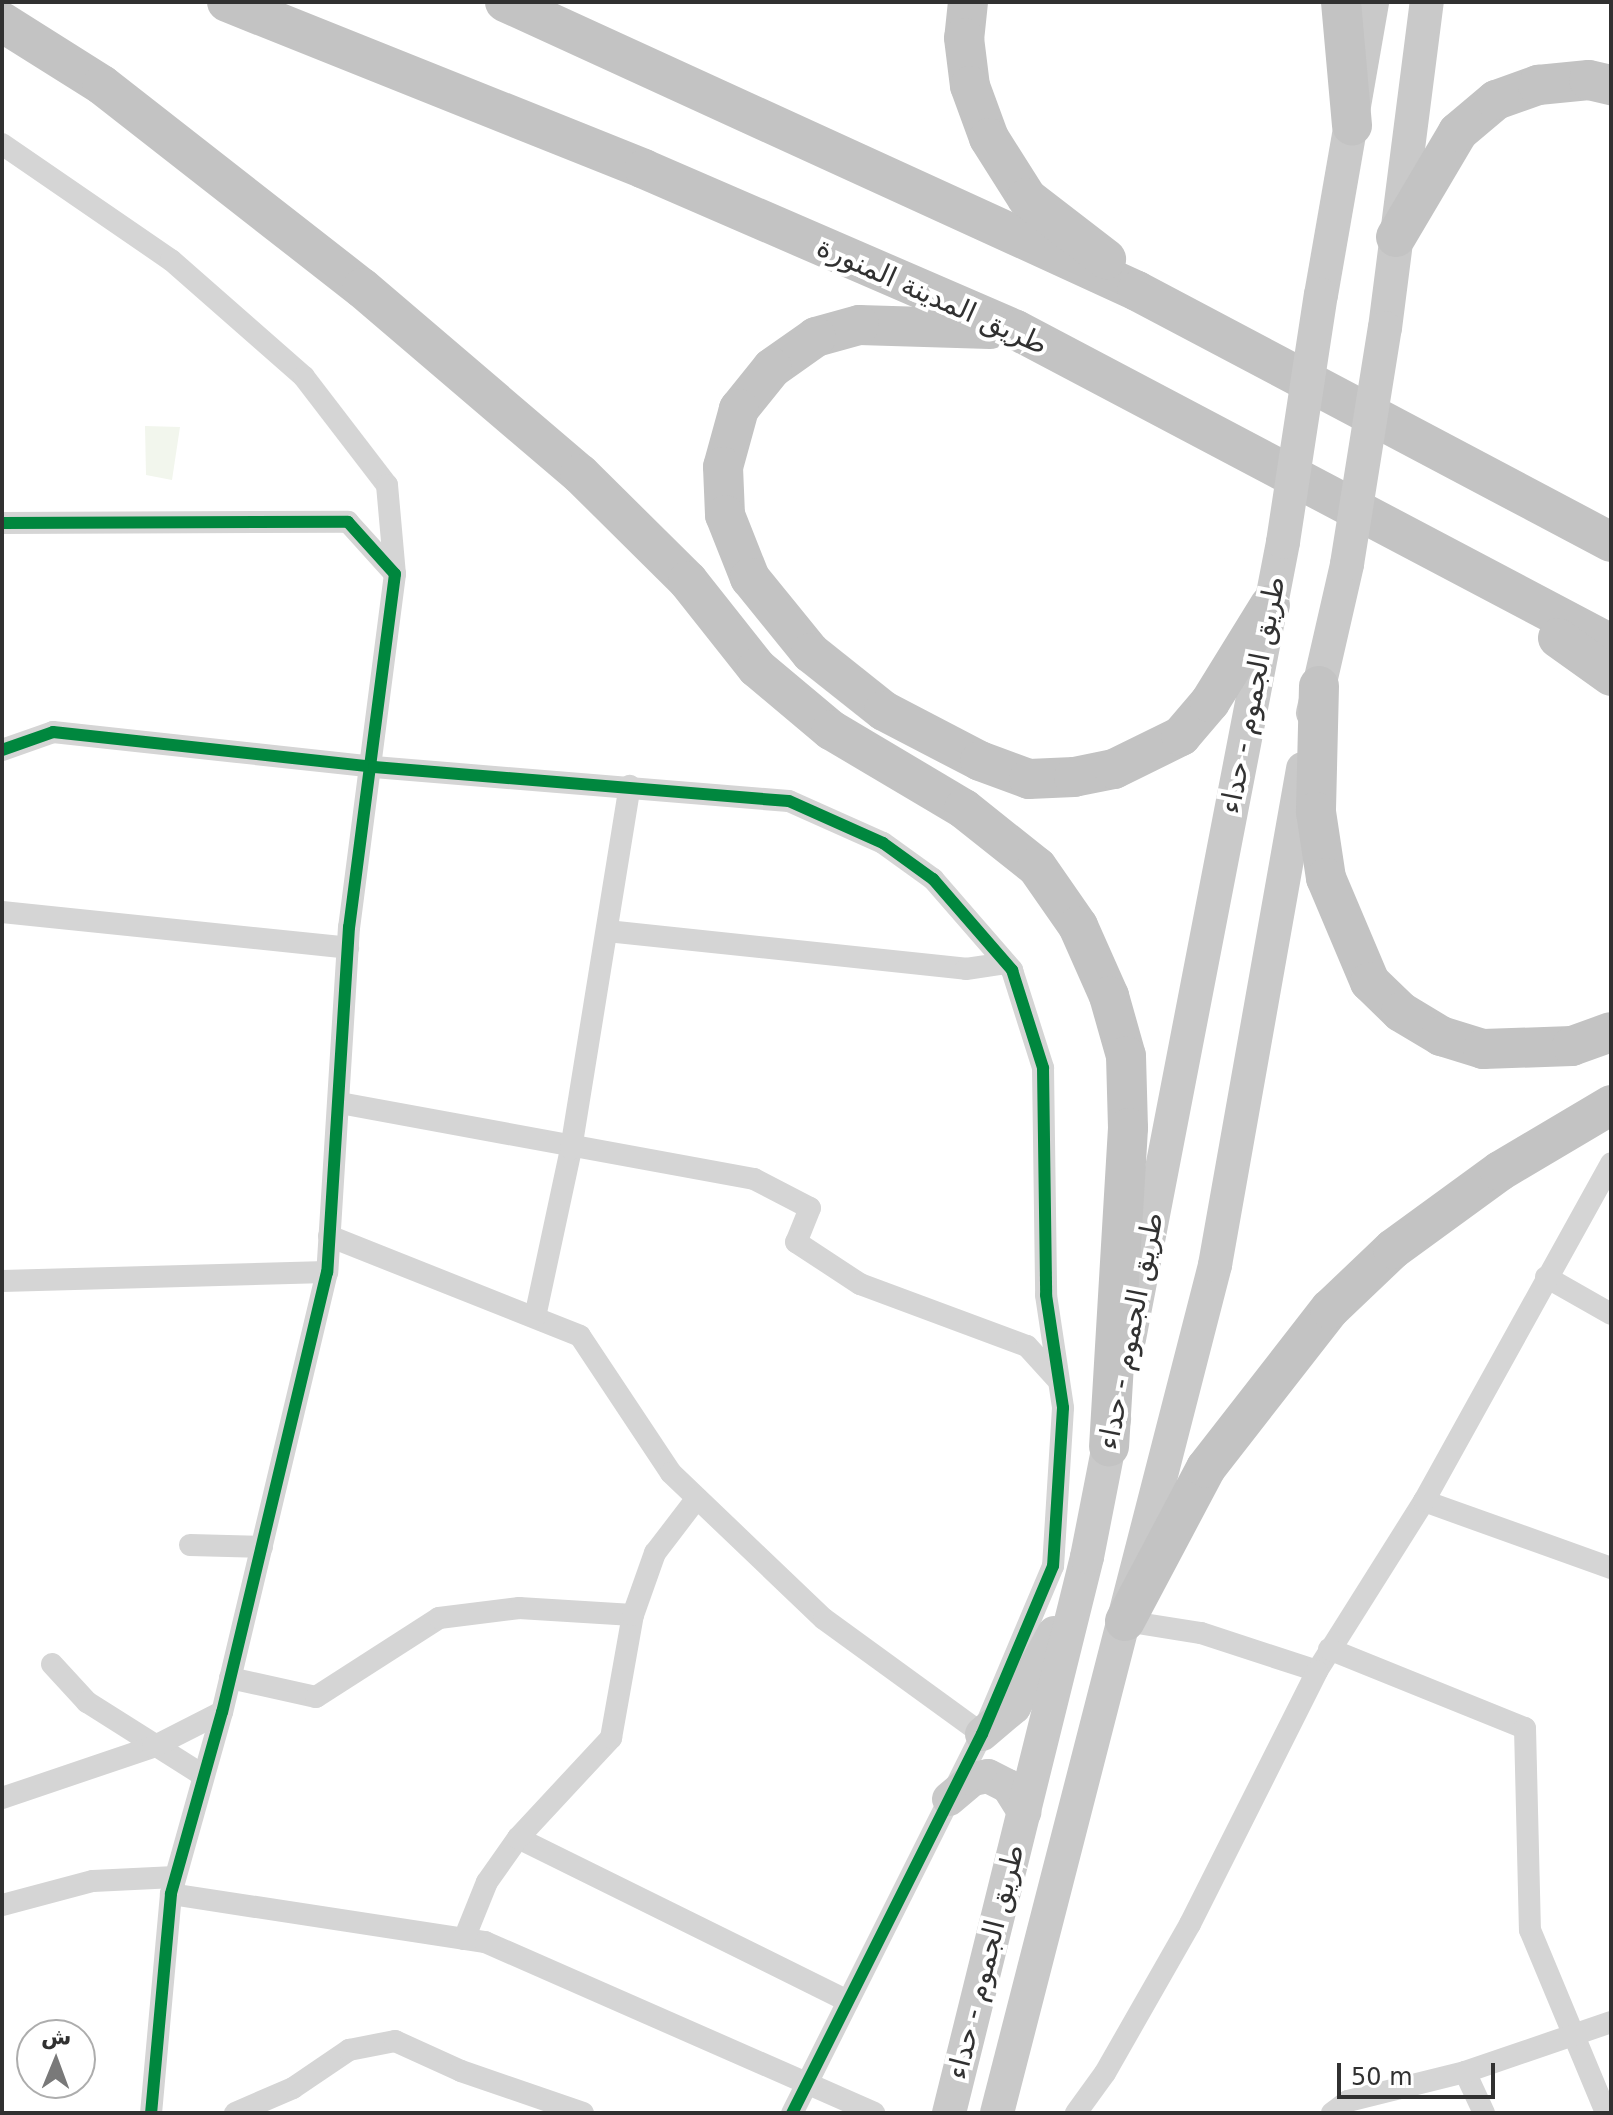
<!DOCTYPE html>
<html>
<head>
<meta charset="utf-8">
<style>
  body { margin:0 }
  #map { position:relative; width:1613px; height:2115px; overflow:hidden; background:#fff; font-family:"DejaVu Sans","Noto Naskh Arabic",sans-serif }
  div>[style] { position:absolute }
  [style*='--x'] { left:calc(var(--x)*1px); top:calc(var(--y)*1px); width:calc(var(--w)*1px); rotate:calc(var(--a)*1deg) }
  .green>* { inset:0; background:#f2f6ed }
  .minor>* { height:22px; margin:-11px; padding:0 11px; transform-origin:11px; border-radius:11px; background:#d5d5d5 }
  .primary>* { height:34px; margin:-17px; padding:0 17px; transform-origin:17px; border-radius:17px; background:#c9c9c9 }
  .motorway>* { height:40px; margin:-20px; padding:0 20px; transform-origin:20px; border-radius:20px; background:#c3c3c3 }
  .primary-bridge>* { height:34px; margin:-17px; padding:0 17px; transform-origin:17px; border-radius:17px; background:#c9c9c9 }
  .cycleway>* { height:12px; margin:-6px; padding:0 6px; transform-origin:6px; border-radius:6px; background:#00873e }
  span { translate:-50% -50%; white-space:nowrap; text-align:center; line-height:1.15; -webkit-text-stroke:8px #fff; paint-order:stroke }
  .street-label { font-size:28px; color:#313131 }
  .frame { position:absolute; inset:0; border:4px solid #313131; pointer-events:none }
  .north { position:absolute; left:16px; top:2019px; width:80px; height:80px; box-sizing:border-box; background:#fff; border:2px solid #adadad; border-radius:50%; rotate:1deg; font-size:22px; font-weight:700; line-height:32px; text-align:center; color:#313131 }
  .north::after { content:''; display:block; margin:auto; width:28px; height:36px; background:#797979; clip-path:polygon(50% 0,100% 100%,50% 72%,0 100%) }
  .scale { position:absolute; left:1337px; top:2063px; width:158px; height:36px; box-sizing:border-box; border:4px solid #313131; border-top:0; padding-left:10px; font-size:24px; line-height:28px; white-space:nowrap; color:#313131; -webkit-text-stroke:6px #fff; paint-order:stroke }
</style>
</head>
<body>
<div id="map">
  <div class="green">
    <div style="clip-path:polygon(145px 426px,180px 427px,172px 480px,146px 475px)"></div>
  </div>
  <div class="minor">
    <div style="--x:2;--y:144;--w:205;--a:34.5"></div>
    <div style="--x:171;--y:260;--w:177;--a:41.3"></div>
    <div style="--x:304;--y:377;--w:136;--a:52.5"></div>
    <div style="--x:387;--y:485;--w:89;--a:84.9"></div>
    <div style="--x:2;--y:523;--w:346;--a:-0.2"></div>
    <div style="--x:348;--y:522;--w:70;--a:47.9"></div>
    <div style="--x:395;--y:574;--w:356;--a:97.4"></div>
    <div style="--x:349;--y:927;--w:346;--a:93.6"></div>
    <div style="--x:327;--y:1272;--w:452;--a:103.4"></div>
    <div style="--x:222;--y:1712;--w:189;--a:105.7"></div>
    <div style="--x:171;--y:1894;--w:220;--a:95.2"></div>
    <div style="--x:2;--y:750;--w:54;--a:-19.4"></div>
    <div style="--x:53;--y:732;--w:323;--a:6.2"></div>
    <div style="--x:374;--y:767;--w:416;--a:4.7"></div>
    <div style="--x:789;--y:801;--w:103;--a:24.1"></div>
    <div style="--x:883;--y:843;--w:62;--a:35.8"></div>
    <div style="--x:933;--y:879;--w:121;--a:49"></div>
    <div style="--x:1012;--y:970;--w:103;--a:72.4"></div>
    <div style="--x:1043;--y:1068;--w:227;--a:89.2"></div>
    <div style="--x:1046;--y:1295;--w:114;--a:81.4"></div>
    <div style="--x:1063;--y:1408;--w:158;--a:93.6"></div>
    <div style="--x:1053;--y:1566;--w:182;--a:112.9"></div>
    <div style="--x:982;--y:1734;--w:424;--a:116.6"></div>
    <div style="--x:2;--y:912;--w:348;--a:5.9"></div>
    <div style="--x:607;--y:931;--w:361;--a:6"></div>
    <div style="--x:966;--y:969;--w:40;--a:-8.5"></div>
    <div style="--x:340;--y:1103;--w:421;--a:10.4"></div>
    <div style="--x:754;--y:1179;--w:63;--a:27.4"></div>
    <div style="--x:810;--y:1208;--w:37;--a:112"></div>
    <div style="--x:796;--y:1242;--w:77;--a:33.3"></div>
    <div style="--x:860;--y:1284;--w:178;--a:20.4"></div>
    <div style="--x:1027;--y:1346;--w:43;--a:47.8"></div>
    <div style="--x:329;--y:1236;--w:270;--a:21.7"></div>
    <div style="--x:580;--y:1336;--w:164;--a:56.4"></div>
    <div style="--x:671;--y:1473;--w:211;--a:43.7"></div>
    <div style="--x:824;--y:1619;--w:195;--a:36"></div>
    <div style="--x:1546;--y:1277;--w:75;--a:29.6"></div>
    <div style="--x:2;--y:1281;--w:325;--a:-1.6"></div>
    <div style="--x:535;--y:1317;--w:172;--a:-77.9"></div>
    <div style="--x:571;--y:1149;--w:368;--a:-80.8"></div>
    <div style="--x:1424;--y:1501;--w:199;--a:19.7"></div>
    <div style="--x:190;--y:1545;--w:72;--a:1.6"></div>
    <div style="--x:1125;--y:1621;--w:77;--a:9"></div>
    <div style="--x:1201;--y:1633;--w:122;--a:18.1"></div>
    <div style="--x:1317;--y:1671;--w:201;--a:-57.8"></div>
    <div style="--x:1424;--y:1501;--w:386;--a:-61"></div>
    <div style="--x:1329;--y:1649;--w:211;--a:22"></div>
    <div style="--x:1525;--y:1728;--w:202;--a:88.6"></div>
    <div style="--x:1530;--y:1930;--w:198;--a:67.4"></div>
    <div style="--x:52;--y:1664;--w:52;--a:47.4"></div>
    <div style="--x:87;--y:1702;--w:135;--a:32.3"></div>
    <div style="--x:230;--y:1678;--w:88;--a:12.5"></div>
    <div style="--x:316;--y:1697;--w:146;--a:-32.7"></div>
    <div style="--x:439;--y:1618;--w:81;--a:-7.1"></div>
    <div style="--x:519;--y:1608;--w:114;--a:3.5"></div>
    <div style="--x:2;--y:1798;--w:159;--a:-18.7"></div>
    <div style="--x:153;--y:1747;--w:77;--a:-26.9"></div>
    <div style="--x:518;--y:1838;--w:368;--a:26.3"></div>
    <div style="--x:171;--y:1894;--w:318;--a:8.7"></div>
    <div style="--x:485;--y:1942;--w:425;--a:23.7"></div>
    <div style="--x:2;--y:1905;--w:94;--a:-14.8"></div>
    <div style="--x:93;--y:1881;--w:82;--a:-2.8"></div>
    <div style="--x:464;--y:1939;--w:61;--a:-68"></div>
    <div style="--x:487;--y:1882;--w:54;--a:-54.8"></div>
    <div style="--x:518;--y:1838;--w:137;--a:-47.1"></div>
    <div style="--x:611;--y:1738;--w:125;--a:-79.9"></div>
    <div style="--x:633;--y:1615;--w:66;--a:-70.5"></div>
    <div style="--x:655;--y:1553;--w:69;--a:-52.6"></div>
    <div style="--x:1465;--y:2072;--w:45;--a:65.1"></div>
    <div style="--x:235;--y:2113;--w:63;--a:-23.3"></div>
    <div style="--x:293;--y:2088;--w:68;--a:-34.2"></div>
    <div style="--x:349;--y:2050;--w:47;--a:-11.1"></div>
    <div style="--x:395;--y:2041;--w:72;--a:24.4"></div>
    <div style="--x:461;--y:2071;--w:129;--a:19"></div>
    <div style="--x:1076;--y:2113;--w:49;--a:-54.1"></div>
    <div style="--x:1105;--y:2073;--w:172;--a:-60.3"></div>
    <div style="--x:1190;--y:1924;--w:283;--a:-63.3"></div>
    <div style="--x:1332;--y:2113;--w:20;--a:-37"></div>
    <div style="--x:1348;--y:2101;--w:121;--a:-13.9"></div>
    <div style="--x:1465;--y:2072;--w:154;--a:-18.9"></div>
  </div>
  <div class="primary">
    <div style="--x:1321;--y:295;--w:297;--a:-80.1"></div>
    <div style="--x:1385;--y:328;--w:329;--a:-82.7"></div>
    <div style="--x:1313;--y:713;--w:153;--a:-77.1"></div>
    <div style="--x:1129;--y:1339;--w:812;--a:-79.06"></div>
    <div style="--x:982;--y:1734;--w:42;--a:-40.2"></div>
    <div style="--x:1014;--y:1707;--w:84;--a:-61.6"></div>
    <div style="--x:949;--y:1799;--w:31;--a:-40"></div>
    <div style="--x:973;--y:1779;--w:15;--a:-11"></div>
    <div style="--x:988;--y:1776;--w:22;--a:27"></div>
    <div style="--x:1008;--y:1786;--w:31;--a:58"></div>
    <div style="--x:949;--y:2113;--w:573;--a:-76.06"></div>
    <div style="--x:1087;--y:1557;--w:141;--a:-78.9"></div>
    <div style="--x:997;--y:2113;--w:876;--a:-75.58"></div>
    <div style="--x:1215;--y:1265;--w:504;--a:-79.94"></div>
  </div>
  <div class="motorway">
    <div style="--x:227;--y:2;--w:449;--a:21.8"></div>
    <div style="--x:644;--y:169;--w:405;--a:23.4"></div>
    <div style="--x:1016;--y:330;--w:673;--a:27.82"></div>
    <div style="--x:505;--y:2;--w:695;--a:24.57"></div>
    <div style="--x:1137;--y:291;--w:536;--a:27.9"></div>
    <div style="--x:968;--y:2;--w:36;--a:96"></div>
    <div style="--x:964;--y:38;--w:48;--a:82.9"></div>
    <div style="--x:970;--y:86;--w:55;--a:69.9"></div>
    <div style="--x:989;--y:138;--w:71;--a:57.7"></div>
    <div style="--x:1027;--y:198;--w:100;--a:37.7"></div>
    <div style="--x:1341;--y:2;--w:124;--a:84.9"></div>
    <div style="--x:2;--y:22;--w:118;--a:32.2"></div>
    <div style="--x:102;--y:85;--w:330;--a:38"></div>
    <div style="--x:362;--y:288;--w:287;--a:40.5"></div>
    <div style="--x:580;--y:474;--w:152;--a:44.7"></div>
    <div style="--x:688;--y:581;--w:111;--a:51.6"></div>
    <div style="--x:757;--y:668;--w:97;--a:40"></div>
    <div style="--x:831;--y:730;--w:155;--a:30.7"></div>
    <div style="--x:964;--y:809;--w:93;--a:38.5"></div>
    <div style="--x:1037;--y:867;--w:72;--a:55.2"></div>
    <div style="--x:1078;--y:926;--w:77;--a:66.1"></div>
    <div style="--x:1109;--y:996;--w:62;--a:74.2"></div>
    <div style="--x:1126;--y:1056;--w:72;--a:88.4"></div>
    <div style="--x:1128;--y:1128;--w:319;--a:93.4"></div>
    <div style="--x:1396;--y:237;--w:122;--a:-59.4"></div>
    <div style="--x:1458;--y:132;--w:50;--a:-40.1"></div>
    <div style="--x:1496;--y:100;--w:45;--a:-19.7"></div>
    <div style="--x:1538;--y:85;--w:51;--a:-5.6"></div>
    <div style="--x:1589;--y:80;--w:23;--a:13"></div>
    <div style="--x:990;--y:329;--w:131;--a:-178.3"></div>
    <div style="--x:859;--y:325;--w:45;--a:164.4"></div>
    <div style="--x:816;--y:337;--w:54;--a:144.8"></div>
    <div style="--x:772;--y:368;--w:53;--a:128.8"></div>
    <div style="--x:739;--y:409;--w:60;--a:105.4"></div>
    <div style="--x:723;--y:467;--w:48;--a:87.6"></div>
    <div style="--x:725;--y:515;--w:68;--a:68.4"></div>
    <div style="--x:750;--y:578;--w:97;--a:50.9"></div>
    <div style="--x:811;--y:653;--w:93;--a:38.5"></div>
    <div style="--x:884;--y:711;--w:108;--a:27.5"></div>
    <div style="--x:980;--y:761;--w:52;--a:20.2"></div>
    <div style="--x:1029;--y:779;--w:45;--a:-2.5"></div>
    <div style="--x:1074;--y:777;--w:41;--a:-11.3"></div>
    <div style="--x:1114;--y:769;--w:75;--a:-26.2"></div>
    <div style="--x:1181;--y:736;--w:45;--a:-49.5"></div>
    <div style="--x:1210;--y:702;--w:114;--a:-58.3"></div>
    <div style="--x:1558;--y:638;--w:65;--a:35.6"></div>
    <div style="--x:1319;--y:686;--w:126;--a:91.4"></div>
    <div style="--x:1316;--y:812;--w:67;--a:81.4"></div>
    <div style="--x:1326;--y:878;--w:113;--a:67.1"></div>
    <div style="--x:1370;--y:982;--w:43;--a:44.1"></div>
    <div style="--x:1401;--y:1012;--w:47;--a:31"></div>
    <div style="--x:1441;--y:1036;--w:44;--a:17.2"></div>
    <div style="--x:1483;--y:1049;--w:89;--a:-1.9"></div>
    <div style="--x:1572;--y:1046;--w:41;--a:-19.7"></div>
    <div style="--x:1125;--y:1621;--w:173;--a:-62.1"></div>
    <div style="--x:1206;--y:1468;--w:202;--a:-52.1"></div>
    <div style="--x:1330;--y:1309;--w:87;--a:-43.6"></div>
    <div style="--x:1393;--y:1249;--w:132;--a:-36.1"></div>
    <div style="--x:1500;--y:1171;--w:129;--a:-30.7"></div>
  </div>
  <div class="primary-bridge">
    <div style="--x:1283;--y:542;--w:250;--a:-81.3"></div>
    <div style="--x:1347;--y:564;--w:239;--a:-80.9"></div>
  </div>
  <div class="cycleway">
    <div style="--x:2;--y:523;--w:346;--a:-0.2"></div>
    <div style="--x:348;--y:522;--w:70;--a:47.9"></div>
    <div style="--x:395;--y:574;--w:356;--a:97.4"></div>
    <div style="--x:349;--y:927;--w:346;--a:93.6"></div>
    <div style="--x:327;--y:1272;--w:452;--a:103.4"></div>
    <div style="--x:222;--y:1712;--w:189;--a:105.7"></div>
    <div style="--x:171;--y:1894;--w:220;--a:95.2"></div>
    <div style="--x:2;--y:750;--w:54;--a:-19.4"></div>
    <div style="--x:53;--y:732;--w:323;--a:6.2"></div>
    <div style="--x:374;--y:767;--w:416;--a:4.7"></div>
    <div style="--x:789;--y:801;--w:103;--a:24.1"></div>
    <div style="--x:883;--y:843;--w:62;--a:35.8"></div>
    <div style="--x:933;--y:879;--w:121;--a:49"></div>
    <div style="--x:1012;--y:970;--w:103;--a:72.4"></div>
    <div style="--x:1043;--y:1068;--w:227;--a:89.2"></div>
    <div style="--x:1046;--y:1295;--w:114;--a:81.4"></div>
    <div style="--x:1063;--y:1408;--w:158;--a:93.6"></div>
    <div style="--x:1053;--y:1566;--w:182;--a:112.9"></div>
    <div style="--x:982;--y:1734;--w:424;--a:116.6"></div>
  </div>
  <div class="street-label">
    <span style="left:932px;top:296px;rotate:24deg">طريق المدينة المنورة</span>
    <span style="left:1253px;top:695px;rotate:-79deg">طريق الجموم - حداء</span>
    <span style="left:1131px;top:1331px;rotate:-79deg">طريق الجموم - حداء</span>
    <span style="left:986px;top:1962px;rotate:-76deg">طريق الجموم - حداء</span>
  </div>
  <div class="frame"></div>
  <div class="north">ش</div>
  <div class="scale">50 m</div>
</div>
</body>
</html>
